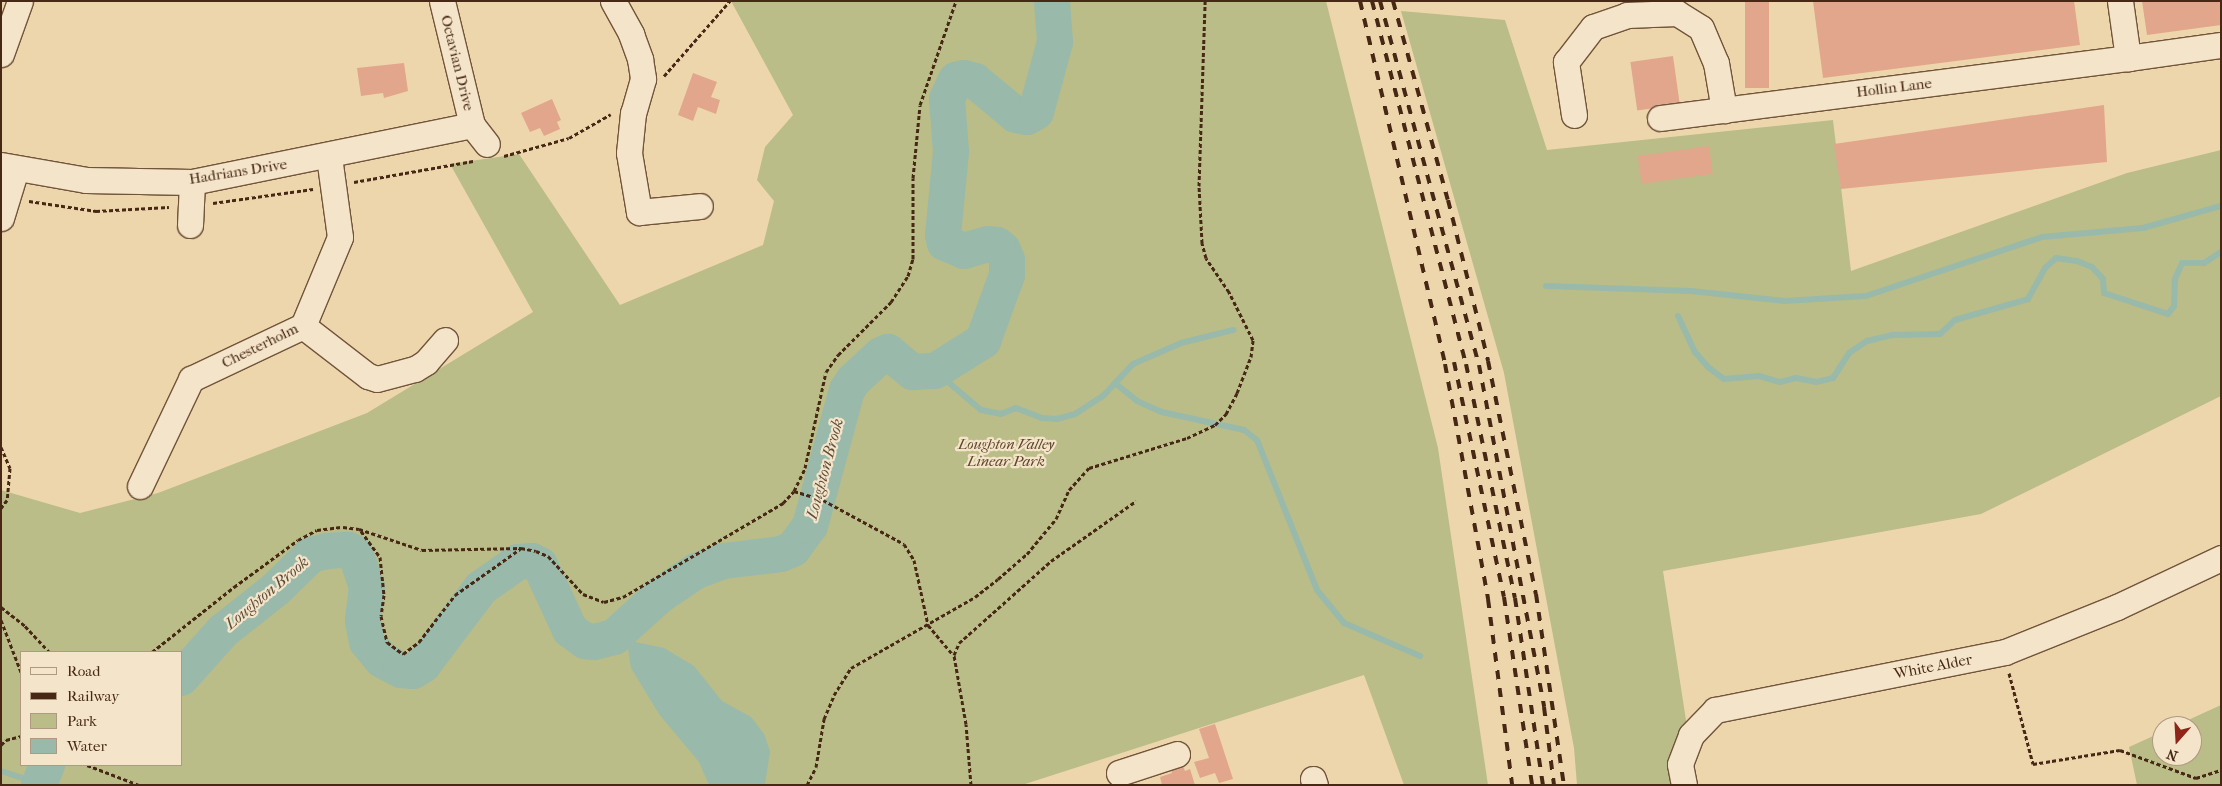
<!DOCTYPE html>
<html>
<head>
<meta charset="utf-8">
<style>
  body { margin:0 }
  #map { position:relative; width:2222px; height:786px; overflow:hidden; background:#eed6ac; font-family:"IM FELL French Canon",serif }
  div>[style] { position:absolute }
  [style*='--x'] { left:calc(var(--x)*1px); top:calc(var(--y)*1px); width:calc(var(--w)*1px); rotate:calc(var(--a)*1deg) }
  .green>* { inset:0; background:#babd88 }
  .water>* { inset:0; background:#99b9aa }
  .stream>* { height:6px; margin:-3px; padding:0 3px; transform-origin:3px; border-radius:3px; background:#99b9aa }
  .river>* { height:36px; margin:-18px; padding:0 18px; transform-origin:18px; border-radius:18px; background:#99b9aa }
  .building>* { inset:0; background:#e1a68c; transform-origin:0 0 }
  .path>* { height:3px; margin-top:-1.5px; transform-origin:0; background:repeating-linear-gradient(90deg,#472814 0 4px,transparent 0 6.5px) }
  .roads { filter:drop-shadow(1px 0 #71543a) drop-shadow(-1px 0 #71543a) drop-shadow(0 1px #71543a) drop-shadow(0 -1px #71543a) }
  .minor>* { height:25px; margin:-12.5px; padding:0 12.5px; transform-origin:12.5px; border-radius:12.5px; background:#f4e4c9 }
  .rail>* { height:4px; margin-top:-2px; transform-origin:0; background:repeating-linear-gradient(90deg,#472814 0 9px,transparent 0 18px) }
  span { translate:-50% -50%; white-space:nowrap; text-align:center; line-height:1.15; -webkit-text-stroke:4.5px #f4e4c9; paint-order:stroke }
  .street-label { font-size:15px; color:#472814 }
  .park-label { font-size:15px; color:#5e462b; font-style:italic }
  .water-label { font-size:16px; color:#5c4c3a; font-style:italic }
  .frame { position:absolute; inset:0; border:2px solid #472814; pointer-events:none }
  .legend { position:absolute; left:20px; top:651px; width:162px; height:115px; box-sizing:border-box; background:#f4e4c9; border:1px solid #af9981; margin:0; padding:6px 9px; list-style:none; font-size:15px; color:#472814 }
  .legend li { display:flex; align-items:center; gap:10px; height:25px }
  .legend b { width:25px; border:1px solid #af9981 }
  .north { position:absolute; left:2152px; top:716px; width:50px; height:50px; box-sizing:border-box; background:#f4e4c9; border:1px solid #af9981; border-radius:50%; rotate:199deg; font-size:14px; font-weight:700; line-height:20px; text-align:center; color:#472814 }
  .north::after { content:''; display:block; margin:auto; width:18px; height:22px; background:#8f2418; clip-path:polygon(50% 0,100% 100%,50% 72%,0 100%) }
</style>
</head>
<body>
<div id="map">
  <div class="green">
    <div style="clip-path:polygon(evenodd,731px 1px,1326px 1px,1438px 448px,1488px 785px,1404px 785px,1364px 675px,1022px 785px,1px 785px,1px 490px,80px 513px,158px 493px,367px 413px,533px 312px,450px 164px,519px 154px,620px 305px,763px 245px,774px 201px,757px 180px,765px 147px,793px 115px,731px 1px,21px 652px,181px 652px,181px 765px,21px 765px,21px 652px)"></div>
    <div style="clip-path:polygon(1401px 11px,1505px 20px,1547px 150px,1833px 120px,1851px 271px,2127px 173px,2221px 150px,2221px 396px,1981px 514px,1663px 571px,1696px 785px,1577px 785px,1574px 748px,1504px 373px)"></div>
    <div style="clip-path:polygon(2221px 705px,2221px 785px,2137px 785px,2129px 747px,2162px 732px,2162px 756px,2192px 756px,2192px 726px,2175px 726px)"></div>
  </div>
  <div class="water">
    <div style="clip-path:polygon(635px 642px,664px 648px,694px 666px,722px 701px,751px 717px,764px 734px,770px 751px,765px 785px,709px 785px,699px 762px,659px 714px,631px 668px,628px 649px)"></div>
  </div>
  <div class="stream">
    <div style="--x:1546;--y:286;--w:145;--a:2"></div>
    <div style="--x:1691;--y:291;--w:94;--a:6.1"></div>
    <div style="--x:1784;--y:301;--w:82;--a:-3.5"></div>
    <div style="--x:1866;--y:296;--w:186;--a:-18.5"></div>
    <div style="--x:2042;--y:237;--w:101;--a:-5.1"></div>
    <div style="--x:2143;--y:228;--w:81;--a:-15.8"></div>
    <div style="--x:1678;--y:316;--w:40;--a:65"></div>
    <div style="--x:1695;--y:352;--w:20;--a:49"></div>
    <div style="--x:1708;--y:367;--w:20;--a:37"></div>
    <div style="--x:1724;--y:379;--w:35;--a:-5"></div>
    <div style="--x:1759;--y:376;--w:22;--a:16"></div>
    <div style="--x:1780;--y:382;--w:16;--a:-14"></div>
    <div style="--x:1796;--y:378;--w:20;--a:11"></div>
    <div style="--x:1816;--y:382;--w:17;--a:-13"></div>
    <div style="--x:1833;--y:378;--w:30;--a:-57"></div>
    <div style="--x:1849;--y:353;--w:22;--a:-34"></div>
    <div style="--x:1867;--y:341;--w:28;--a:-13"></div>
    <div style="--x:1894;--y:335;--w:46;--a:-1.2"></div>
    <div style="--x:1940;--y:334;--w:21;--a:-43"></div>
    <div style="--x:1955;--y:320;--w:76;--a:-16"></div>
    <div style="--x:2028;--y:299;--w:35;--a:-61"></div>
    <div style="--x:2045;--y:268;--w:15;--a:-42"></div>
    <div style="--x:2056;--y:258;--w:21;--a:8"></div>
    <div style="--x:2077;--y:261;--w:16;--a:22"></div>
    <div style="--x:2092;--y:267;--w:16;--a:47"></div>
    <div style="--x:2103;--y:279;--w:14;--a:86"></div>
    <div style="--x:2104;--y:293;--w:67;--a:18.2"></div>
    <div style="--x:2168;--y:314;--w:10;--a:-53"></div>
    <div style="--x:2174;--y:306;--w:27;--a:-88"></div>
    <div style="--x:2175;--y:279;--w:17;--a:-66"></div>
    <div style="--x:2182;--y:263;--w:22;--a:0"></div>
    <div style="--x:2204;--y:263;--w:20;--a:-33"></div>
    <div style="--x:935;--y:371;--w:60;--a:40.3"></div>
    <div style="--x:981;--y:410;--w:20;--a:11"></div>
    <div style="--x:1001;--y:414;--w:16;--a:-22"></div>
    <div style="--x:1016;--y:408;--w:28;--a:21"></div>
    <div style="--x:1042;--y:418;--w:15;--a:4"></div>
    <div style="--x:1057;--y:419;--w:19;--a:-16"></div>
    <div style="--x:1075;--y:414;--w:35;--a:-33"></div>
    <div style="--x:1104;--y:395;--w:42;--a:-46.9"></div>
    <div style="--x:1133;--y:364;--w:52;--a:-23.6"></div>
    <div style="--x:1181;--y:343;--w:54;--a:-14"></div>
    <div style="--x:1115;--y:383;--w:28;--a:39"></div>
    <div style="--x:1137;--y:401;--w:27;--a:24"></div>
    <div style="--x:1162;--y:412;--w:84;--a:12.4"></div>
    <div style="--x:1244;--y:430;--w:16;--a:38"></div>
    <div style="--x:1257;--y:440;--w:162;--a:68.2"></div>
    <div style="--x:1317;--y:590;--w:43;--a:50.7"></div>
    <div style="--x:1344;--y:623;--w:83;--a:23.5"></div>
    <div style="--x:1;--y:771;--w:39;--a:18"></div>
  </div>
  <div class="river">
    <div style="--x:181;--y:678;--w:63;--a:-48.2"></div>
    <div style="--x:223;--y:631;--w:68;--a:-38.4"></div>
    <div style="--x:276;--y:589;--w:49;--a:-44.2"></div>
    <div style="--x:311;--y:555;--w:16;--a:-14"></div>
    <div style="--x:327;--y:551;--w:22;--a:-3"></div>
    <div style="--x:349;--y:550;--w:8;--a:30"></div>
    <div style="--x:356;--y:554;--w:35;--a:72"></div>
    <div style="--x:367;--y:587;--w:34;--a:97"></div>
    <div style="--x:363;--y:621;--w:21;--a:79"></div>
    <div style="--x:367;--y:642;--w:23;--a:50"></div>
    <div style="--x:382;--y:660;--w:21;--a:28"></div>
    <div style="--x:401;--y:670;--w:12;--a:5"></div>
    <div style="--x:413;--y:671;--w:12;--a:-31"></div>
    <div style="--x:423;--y:665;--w:96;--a:-53"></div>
    <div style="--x:481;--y:588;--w:45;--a:-35.1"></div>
    <div style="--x:518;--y:562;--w:14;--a:-4"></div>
    <div style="--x:532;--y:561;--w:9;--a:27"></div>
    <div style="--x:540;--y:565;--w:72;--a:65.2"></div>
    <div style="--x:570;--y:630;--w:19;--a:36"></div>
    <div style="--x:585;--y:641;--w:9;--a:6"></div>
    <div style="--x:594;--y:642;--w:21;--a:-14"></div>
    <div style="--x:614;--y:637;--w:61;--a:-42.3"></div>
    <div style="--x:659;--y:596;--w:45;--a:-34"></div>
    <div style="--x:696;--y:571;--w:30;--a:-20"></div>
    <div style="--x:724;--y:561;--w:57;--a:-7"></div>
    <div style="--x:781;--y:554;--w:13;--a:-23"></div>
    <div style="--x:793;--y:549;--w:29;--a:-54"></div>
    <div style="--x:810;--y:526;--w:141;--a:-74.8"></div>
    <div style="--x:847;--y:390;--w:11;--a:-56"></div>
    <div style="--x:853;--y:381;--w:38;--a:-43"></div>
    <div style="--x:881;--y:355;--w:8;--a:-23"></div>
    <div style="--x:888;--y:352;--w:32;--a:39"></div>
    <div style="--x:913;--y:372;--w:22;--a:-3"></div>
    <div style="--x:935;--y:371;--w:57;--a:-32"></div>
    <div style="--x:983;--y:341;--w:70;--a:-70"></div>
    <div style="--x:1007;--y:275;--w:15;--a:-90"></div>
    <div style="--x:1007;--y:260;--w:11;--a:-112"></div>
    <div style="--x:1003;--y:250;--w:8;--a:-140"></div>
    <div style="--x:997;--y:245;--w:9;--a:-174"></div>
    <div style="--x:988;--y:244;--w:25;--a:164"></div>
    <div style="--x:964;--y:251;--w:21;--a:-157"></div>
    <div style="--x:945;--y:243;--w:8;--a:-104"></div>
    <div style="--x:943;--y:235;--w:83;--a:-84.5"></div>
    <div style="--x:951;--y:152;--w:53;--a:-94.3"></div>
    <div style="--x:947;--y:99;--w:21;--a:-65"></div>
    <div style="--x:956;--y:80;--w:8;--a:-14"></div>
    <div style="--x:964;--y:78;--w:11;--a:15"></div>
    <div style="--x:975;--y:81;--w:53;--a:39.7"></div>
    <div style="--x:1016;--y:115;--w:11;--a:10"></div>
    <div style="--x:1027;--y:117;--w:10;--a:-29"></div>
    <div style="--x:1036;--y:112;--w:73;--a:-74.8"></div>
    <div style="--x:1055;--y:42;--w:41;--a:-94.2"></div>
    <div style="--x:39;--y:785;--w:22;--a:-68"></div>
  </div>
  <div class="building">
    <div style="left:1745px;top:1px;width:24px;height:87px"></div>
    <div style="clip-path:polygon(1813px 1px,2074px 1px,2080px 45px,1823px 78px)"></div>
    <div style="clip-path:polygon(2142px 1px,2221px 1px,2221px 25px,2147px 35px)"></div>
    <div style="left:1673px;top:56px;width:49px;height:43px;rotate:82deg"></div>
    <div style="clip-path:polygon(404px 63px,408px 91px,384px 98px,383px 93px,361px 96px,357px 68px)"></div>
    <div style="clip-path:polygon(693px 73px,717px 82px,711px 97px,720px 100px,716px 114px,698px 107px,693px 121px,678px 115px)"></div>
    <div style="clip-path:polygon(552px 99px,561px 120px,557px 122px,560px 129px,544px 136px,540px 128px,530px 132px,521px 113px)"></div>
    <div style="clip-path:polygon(2104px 105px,2107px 162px,1841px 189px,1834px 144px)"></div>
    <div style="left:1709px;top:146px;width:28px;height:72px;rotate:82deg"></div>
    <div style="clip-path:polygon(1215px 724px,1233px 779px,1219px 783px,1215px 773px,1200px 778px,1194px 762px,1209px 758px,1199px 729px)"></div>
    <div style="clip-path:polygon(1182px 763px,1185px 771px,1190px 769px,1195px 785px,1162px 785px,1160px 777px,1172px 773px,1170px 767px)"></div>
  </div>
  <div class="path">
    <div style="--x:664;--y:76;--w:100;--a:-48.7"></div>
    <div style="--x:504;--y:156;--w:67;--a:-15.5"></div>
    <div style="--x:569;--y:138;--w:48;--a:-29.7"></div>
    <div style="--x:354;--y:182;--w:121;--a:-10"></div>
    <div style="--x:29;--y:201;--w:68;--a:8.5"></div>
    <div style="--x:96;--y:211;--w:73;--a:-3.1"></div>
    <div style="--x:213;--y:203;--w:101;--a:-8"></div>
    <div style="--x:1;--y:447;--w:23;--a:67"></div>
    <div style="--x:10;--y:468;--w:32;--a:95"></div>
    <div style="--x:7;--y:500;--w:10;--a:127"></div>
    <div style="--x:794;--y:491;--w:30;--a:17"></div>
    <div style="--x:823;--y:500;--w:92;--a:28.5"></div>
    <div style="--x:904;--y:544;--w:19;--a:58"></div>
    <div style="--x:914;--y:560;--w:66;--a:77.8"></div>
    <div style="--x:928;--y:625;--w:39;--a:50"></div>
    <div style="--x:361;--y:531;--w:32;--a:54"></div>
    <div style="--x:380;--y:557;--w:38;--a:84"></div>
    <div style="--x:384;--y:595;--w:21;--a:98"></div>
    <div style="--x:381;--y:616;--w:27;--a:77"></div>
    <div style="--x:387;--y:642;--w:20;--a:37"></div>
    <div style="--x:403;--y:654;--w:20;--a:-37"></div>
    <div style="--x:419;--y:642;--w:59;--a:-52.5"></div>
    <div style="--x:455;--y:595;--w:80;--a:-35.3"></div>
    <div style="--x:1;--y:607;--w:31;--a:38"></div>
    <div style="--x:25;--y:626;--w:35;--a:47"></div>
    <div style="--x:1;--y:620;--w:56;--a:69"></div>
    <div style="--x:152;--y:652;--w:105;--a:-38.4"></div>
    <div style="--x:234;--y:587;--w:79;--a:-36.3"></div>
    <div style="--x:298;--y:540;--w:21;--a:-28"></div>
    <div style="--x:317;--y:530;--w:26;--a:-7"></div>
    <div style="--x:343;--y:527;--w:16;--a:7"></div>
    <div style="--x:359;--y:529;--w:66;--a:18.4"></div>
    <div style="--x:422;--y:550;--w:99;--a:-1.2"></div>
    <div style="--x:521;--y:548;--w:15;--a:11"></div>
    <div style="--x:536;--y:551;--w:13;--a:23"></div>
    <div style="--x:548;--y:556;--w:52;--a:47.4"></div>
    <div style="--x:583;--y:594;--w:22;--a:21"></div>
    <div style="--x:604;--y:602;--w:20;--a:-15"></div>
    <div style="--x:623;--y:597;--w:186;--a:-30.4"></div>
    <div style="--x:783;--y:503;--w:16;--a:-47"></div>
    <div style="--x:794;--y:491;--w:25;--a:-64"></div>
    <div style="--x:805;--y:468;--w:98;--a:-77.7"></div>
    <div style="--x:826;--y:372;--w:21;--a:-55"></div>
    <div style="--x:838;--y:355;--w:75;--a:-45"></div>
    <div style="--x:891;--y:302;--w:31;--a:-57"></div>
    <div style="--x:908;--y:276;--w:18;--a:-74"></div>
    <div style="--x:913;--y:259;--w:81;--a:-90"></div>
    <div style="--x:913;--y:178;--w:73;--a:-84.5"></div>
    <div style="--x:920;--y:105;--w:110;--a:-70.9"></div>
    <div style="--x:2009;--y:673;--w:94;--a:75.2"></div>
    <div style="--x:2033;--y:764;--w:88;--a:-9.1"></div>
    <div style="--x:2120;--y:750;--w:81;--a:20.2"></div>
    <div style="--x:2196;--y:778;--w:26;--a:-18"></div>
    <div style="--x:1;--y:745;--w:7;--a:-45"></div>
    <div style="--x:6;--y:740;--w:16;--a:-15"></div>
    <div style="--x:87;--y:765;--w:56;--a:21"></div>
    <div style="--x:807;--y:785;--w:20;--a:-63"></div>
    <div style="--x:816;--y:767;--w:49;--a:-80.5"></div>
    <div style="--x:824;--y:719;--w:26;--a:-67"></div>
    <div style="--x:834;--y:695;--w:32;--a:-58"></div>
    <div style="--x:851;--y:668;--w:143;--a:-29.8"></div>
    <div style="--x:975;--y:597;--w:29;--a:-38"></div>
    <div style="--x:998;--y:579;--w:38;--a:-41"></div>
    <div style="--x:1027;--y:554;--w:45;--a:-50.4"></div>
    <div style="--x:1056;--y:519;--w:32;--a:-66"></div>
    <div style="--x:1069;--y:490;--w:30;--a:-48"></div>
    <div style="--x:1089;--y:468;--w:102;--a:-17"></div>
    <div style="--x:1187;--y:438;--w:31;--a:-25"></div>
    <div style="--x:1215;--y:425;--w:16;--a:-45"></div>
    <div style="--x:1226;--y:414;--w:24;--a:-62"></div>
    <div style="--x:1237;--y:393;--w:39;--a:-69"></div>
    <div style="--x:1251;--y:357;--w:17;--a:-83"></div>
    <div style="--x:1253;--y:340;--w:54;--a:-116.6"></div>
    <div style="--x:1229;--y:292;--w:41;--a:-124.1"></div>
    <div style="--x:1206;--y:258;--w:16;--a:-105"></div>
    <div style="--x:1202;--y:243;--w:57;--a:-93"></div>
    <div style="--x:1199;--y:186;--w:185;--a:-88.1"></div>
    <div style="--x:971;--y:785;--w:61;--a:-94.7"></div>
    <div style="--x:966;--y:724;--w:70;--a:-99.9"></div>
    <div style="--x:954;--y:655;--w:13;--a:-67"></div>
    <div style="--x:959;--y:643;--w:123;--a:-41.7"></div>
    <div style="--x:1051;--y:561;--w:104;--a:-35.2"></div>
  </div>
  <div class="roads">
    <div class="minor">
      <div style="--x:442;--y:1;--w:128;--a:76.4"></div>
      <div style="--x:472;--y:125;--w:24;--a:52"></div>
      <div style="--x:613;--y:1;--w:38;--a:61"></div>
      <div style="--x:631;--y:34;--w:27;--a:70"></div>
      <div style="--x:640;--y:59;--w:20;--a:81"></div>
      <div style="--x:643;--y:79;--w:35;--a:106"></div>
      <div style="--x:633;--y:113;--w:40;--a:95.7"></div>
      <div style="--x:629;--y:153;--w:60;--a:80.4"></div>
      <div style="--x:639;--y:212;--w:61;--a:-5.6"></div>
      <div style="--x:2120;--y:1;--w:58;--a:82"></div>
      <div style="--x:2128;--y:58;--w:94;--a:-8"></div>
      <div style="--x:1;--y:54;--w:56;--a:-70.3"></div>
      <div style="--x:1574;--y:115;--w:54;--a:-98.6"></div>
      <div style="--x:1566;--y:62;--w:44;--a:-52.4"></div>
      <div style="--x:1593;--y:27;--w:36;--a:-19"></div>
      <div style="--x:1627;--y:15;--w:50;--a:-2.3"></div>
      <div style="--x:1677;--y:13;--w:28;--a:32"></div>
      <div style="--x:1701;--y:28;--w:38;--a:67"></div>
      <div style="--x:1716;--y:63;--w:48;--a:80.3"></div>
      <div style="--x:1660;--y:118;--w:472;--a:-7.3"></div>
      <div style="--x:1;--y:165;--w:86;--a:10"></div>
      <div style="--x:86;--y:180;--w:106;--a:1.1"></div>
      <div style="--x:192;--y:182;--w:286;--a:-11.5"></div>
      <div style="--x:1;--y:218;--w:51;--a:-73"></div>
      <div style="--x:190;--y:225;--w:43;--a:-87.3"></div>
      <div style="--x:303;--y:326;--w:82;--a:37.6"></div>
      <div style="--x:368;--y:376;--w:9;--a:18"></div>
      <div style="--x:377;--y:379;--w:39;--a:-15"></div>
      <div style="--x:415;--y:369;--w:13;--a:-32"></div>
      <div style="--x:426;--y:362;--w:29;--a:-49"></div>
      <div style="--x:140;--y:486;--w:119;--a:-64.5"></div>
      <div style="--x:191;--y:379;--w:124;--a:-25.3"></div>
      <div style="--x:303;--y:326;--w:96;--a:-67.4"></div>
      <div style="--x:340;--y:237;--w:81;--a:-97.8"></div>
      <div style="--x:1119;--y:773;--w:61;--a:-18.1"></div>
      <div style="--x:1313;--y:779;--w:6;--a:72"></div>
      <div style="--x:1684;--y:785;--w:21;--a:-101"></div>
      <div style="--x:1680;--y:764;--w:31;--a:-69"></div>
      <div style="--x:1691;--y:735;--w:35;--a:-46"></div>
      <div style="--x:1715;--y:710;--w:296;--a:-11.3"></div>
      <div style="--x:2005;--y:652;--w:121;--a:-21.9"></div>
      <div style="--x:2117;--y:607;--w:115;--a:-25.2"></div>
    </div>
  </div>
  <div class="rail">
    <div style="--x:1360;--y:1;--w:373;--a:76.8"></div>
    <div style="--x:1445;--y:364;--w:239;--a:79.6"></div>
    <div style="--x:1488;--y:599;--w:188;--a:82.6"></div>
    <div style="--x:1372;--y:1;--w:375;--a:75.5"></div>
    <div style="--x:1466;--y:364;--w:239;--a:78.2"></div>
    <div style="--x:1515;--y:598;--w:189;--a:81.5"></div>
    <div style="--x:1380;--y:1;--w:377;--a:74.8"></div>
    <div style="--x:1479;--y:365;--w:348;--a:79.2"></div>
    <div style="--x:1544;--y:707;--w:79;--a:82.7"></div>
    <div style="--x:1393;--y:1;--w:206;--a:74.6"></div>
    <div style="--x:1448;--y:200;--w:166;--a:76"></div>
    <div style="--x:1488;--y:361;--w:238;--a:78.4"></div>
    <div style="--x:1536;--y:594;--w:193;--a:81.7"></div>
    <div style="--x:1454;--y:362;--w:240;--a:78"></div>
    <div style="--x:1504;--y:597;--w:190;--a:81.5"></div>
  </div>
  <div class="street-label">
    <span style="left:457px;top:63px;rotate:76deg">Octavian Drive</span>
    <span style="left:1894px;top:88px;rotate:-7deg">Hollin Lane</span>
    <span style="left:238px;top:172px;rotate:-9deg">Hadrians Drive</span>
    <span style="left:260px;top:346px;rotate:-26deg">Chesterholm</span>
    <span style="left:1933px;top:667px;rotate:-11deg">White Alder</span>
  </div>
  <div class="park-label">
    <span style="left:1006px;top:453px">Loughton Valley<br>Linear Park</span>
  </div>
  <div class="water-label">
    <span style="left:825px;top:469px;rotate:-75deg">Loughton Brook</span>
    <span style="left:267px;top:593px;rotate:-40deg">Loughton Brook</span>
  </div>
  <div class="frame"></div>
  <ul class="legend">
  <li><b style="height:6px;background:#f4e4c9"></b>Road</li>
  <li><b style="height:6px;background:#472814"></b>Railway</li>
  <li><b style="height:14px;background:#babd88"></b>Park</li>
  <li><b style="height:14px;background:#99b9aa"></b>Water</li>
  </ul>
  <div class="north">N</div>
</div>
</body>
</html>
